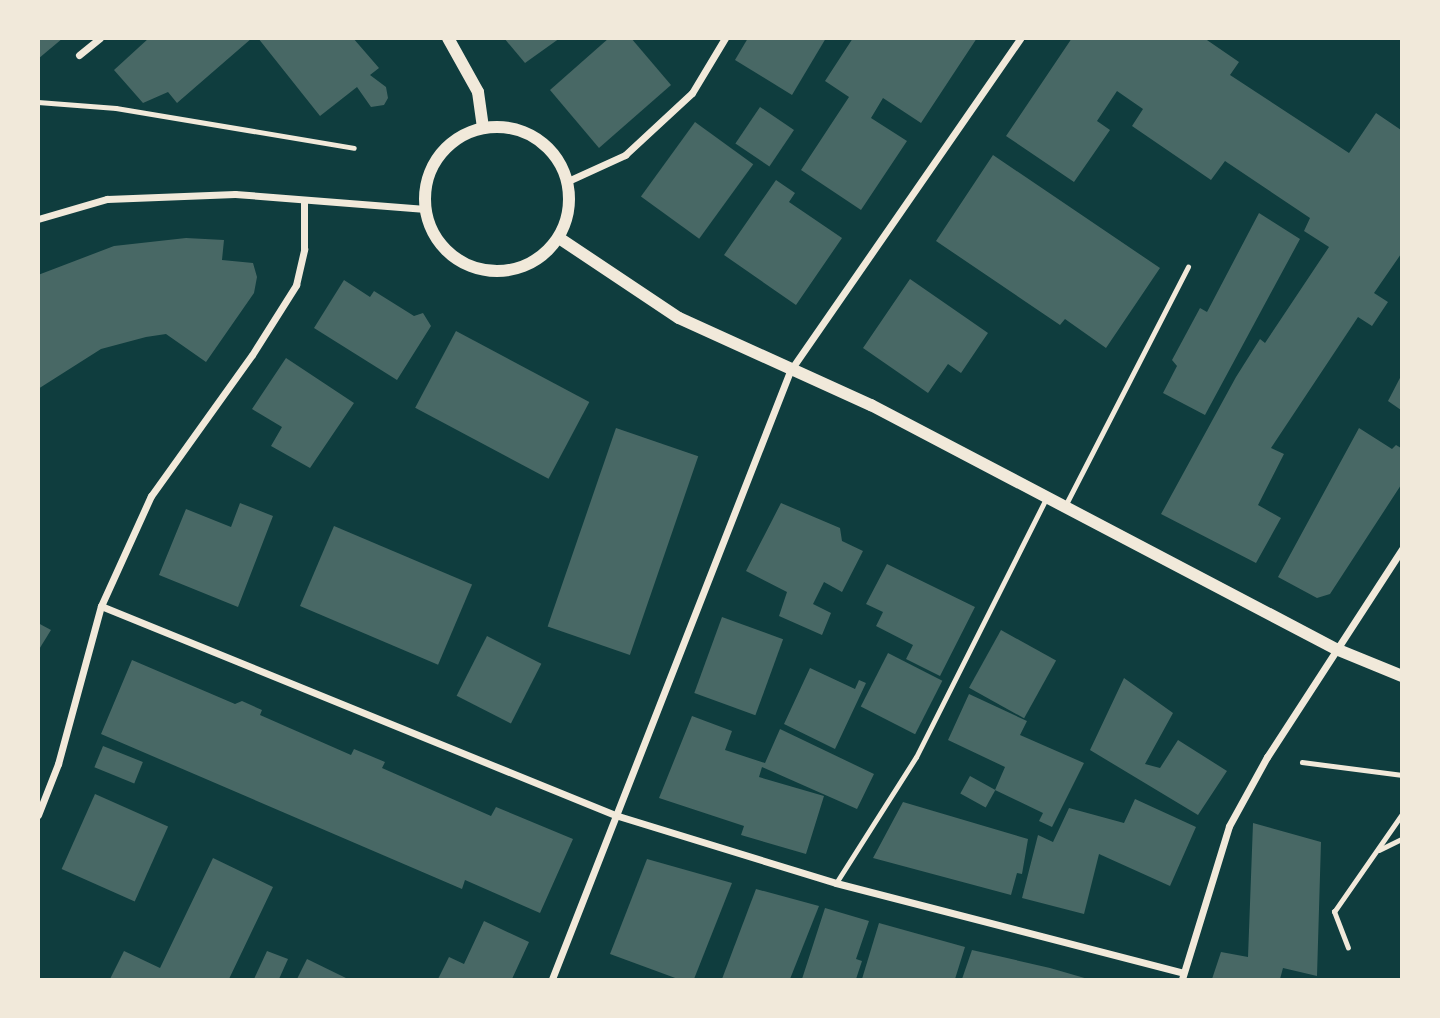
<!DOCTYPE html>
<html>
<head>
<meta charset="utf-8">
<style>
  body { margin:0 }
  #map { position:relative; width:1440px; height:1018px; overflow:hidden; background:#0f3d3e; font-family:"DM Sans",sans-serif }
  div>[style] { position:absolute }
  [style*='--x'] { left:calc(var(--x)*1px); top:calc(var(--y)*1px); width:calc(var(--w)*1px); rotate:calc(var(--a)*1deg) }
  .building>* { inset:0; background:#486865; transform-origin:0 0 }
  .path>* { height:4.5px; margin:-2.25px; padding:0 2.25px; transform-origin:2.25px; border-radius:2.25px; background:#f1e9da }
  .service>* { height:5px; margin:-2.5px; padding:0 2.5px; transform-origin:2.5px; border-radius:2.5px; background:#f1e9da }
  .minor>* { height:7px; margin:-3.5px; padding:0 3.5px; transform-origin:3.5px; border-radius:3.5px; background:#f1e9da }
  .tertiary>* { height:12px; margin:-6px; padding:0 6px; transform-origin:6px; border-radius:6px; background:#f1e9da }
  .tertiary>.ring { margin:-6px; padding:0; box-sizing:content-box; background:none; border:12px solid #f1e9da; border-radius:50% }
  span { translate:-50% -50%; white-space:nowrap; text-align:center; line-height:1.15; -webkit-text-stroke:6px #f1e9da; paint-order:stroke }
  .frame { position:absolute; inset:0; border:40px solid #f1e9da; pointer-events:none }
</style>
</head>
<body>
<div id="map">
  <div class="building">
    <div style="clip-path:polygon(38px 38px,63px 38px,38px 59px)"></div>
    <div style="clip-path:polygon(149px 38px,252px 38px,177px 103px,168px 92px,143px 103px,114px 70px)"></div>
    <div style="clip-path:polygon(258px 38px,353px 38px,379px 68px,370px 75px,386px 87px,388px 98px,384px 105px,371px 107px,357px 87px,320px 116px)"></div>
    <div style="clip-path:polygon(504px 38px,560px 38px,525px 63px)"></div>
    <div style="clip-path:polygon(609px 38px,631px 38px,671px 85px,599px 148px,550px 90px)"></div>
    <div style="clip-path:polygon(748px 38px,826px 38px,792px 95px,735px 60px)"></div>
    <div style="clip-path:polygon(853px 38px,977px 38px,921px 123px,883px 98px,871px 118px,907px 141px,861px 210px,801px 170px,849px 97px,825px 81px)"></div>
    <div style="clip-path:polygon(1072px 38px,1204px 38px,1239px 62px,1230px 75px,1349px 153px,1376px 113px,1401px 130px,1401px 254px,1374px 293px,1388px 302px,1372px 326px,1358px 317px,1271px 448px,1284px 454px,1258px 505px,1281px 518px,1256px 563px,1161px 514px,1236px 377px,1260px 339px,1265px 343px,1329px 247px,1304px 231px,1310px 218px,1225px 161px,1211px 180px,1132px 126px,1143px 109px,1117px 91px,1097px 121px,1110px 130px,1074px 182px,1006px 136px)"></div>
    <div style="left:760px;top:107px;width:41px;height:44px;rotate:34deg"></div>
    <div style="left:695px;top:122px;width:72px;height:92px;rotate:36deg"></div>
    <div style="clip-path:polygon(993px 155px,1160px 268px,1106px 348px,1065px 319px,1060px 325px,936px 241px)"></div>
    <div style="clip-path:polygon(776px 180px,795px 193px,789px 202px,842px 238px,796px 305px,724px 255px)"></div>
    <div style="clip-path:polygon(1259px 213px,1300px 239px,1205px 415px,1163px 393px,1177px 366px,1172px 360px,1200px 308px,1207px 312px)"></div>
    <div style="clip-path:polygon(186px 238px,224px 240px,222px 260px,253px 263px,257px 277px,254px 293px,206px 362px,166px 334px,146px 337px,101px 349px,38px 389px,38px 275px,114px 246px)"></div>
    <div style="clip-path:polygon(910px 279px,988px 333px,961px 373px,948px 364px,928px 393px,863px 348px)"></div>
    <div style="clip-path:polygon(344px 280px,370px 297px,374px 291px,414px 316px,423px 313px,431px 326px,397px 380px,314px 328px)"></div>
    <div style="left:456px;top:331px;width:151px;height:87px;rotate:28deg"></div>
    <div style="clip-path:polygon(286px 358px,354px 403px,310px 468px,271px 446px,282px 427px,252px 409px)"></div>
    <div style="clip-path:polygon(1401px 376px,1401px 410px,1388px 401px)"></div>
    <div style="left:616px;top:428px;width:87px;height:210px;rotate:19deg"></div>
    <div style="clip-path:polygon(1359px 428px,1392px 449px,1396px 445px,1401px 448px,1401px 485px,1330px 594px,1317px 598px,1278px 577px)"></div>
    <div style="clip-path:polygon(240px 503px,273px 516px,238px 607px,159px 575px,186px 509px,231px 527px)"></div>
    <div style="clip-path:polygon(781px 503px,840px 528px,842px 541px,863px 551px,842px 592px,824px 582px,813px 604px,831px 613px,822px 635px,779px 616px,787px 592px,746px 571px)"></div>
    <div style="left:334px;top:526px;width:150px;height:87px;rotate:23deg"></div>
    <div style="clip-path:polygon(887px 564px,975px 607px,940px 676px,906px 659px,913px 645px,876px 626px,883px 612px,866px 604px)"></div>
    <div style="left:722px;top:617px;width:65px;height:81px;rotate:20deg"></div>
    <div style="clip-path:polygon(38px 623px,51px 630px,38px 651px)"></div>
    <div style="left:1001px;top:630px;width:63px;height:66px;rotate:29deg"></div>
    <div style="left:487px;top:636px;width:61px;height:67px;rotate:27deg"></div>
    <div style="left:888px;top:653px;width:61px;height:60px;rotate:27deg"></div>
    <div style="clip-path:polygon(132px 660px,235px 704px,242px 701px,262px 710px,260px 715px,351px 755px,354px 749px,385px 762px,382px 768px,491px 816px,496px 807px,573px 839px,540px 913px,465px 880px,462px 889px,101px 734px)"></div>
    <div style="clip-path:polygon(810px 668px,855px 689px,859px 680px,866px 683px,835px 749px,784px 724px)"></div>
    <div style="clip-path:polygon(1124px 678px,1173px 713px,1145px 764px,1160px 768px,1178px 740px,1227px 771px,1198px 815px,1090px 750px)"></div>
    <div style="clip-path:polygon(969px 694px,1027px 721px,1020px 735px,1084px 763px,1052px 827px,1039px 821px,1043px 813px,995px 790px,1005px 767px,948px 740px)"></div>
    <div style="clip-path:polygon(692px 716px,732px 731px,725px 750px,765px 763px,780px 729px,874px 774px,857px 809px,762px 767px,759px 777px,824px 796px,806px 854px,741px 835px,744px 826px,659px 798px)"></div>
    <div style="left:103px;top:746px;width:43px;height:23px;rotate:22deg"></div>
    <div style="left:970px;top:776px;width:29px;height:20px;rotate:29deg"></div>
    <div style="left:95px;top:794px;width:80px;height:82px;rotate:24deg"></div>
    <div style="clip-path:polygon(1135px 799px,1196px 827px,1170px 886px,1099px 854px,1084px 914px,1022px 898px,1038px 835px,1053px 842px,1069px 808px,1124px 823px)"></div>
    <div style="clip-path:polygon(903px 802px,1028px 839px,1022px 874px,1017px 873px,1011px 895px,873px 858px)"></div>
    <div style="clip-path:polygon(1253px 823px,1321px 842px,1317px 976px,1283px 968px,1280px 979px,1212px 979px,1221px 952px,1248px 957px)"></div>
    <div style="clip-path:polygon(213px 858px,273px 887px,229px 979px,110px 979px,124px 951px,160px 968px)"></div>
    <div style="clip-path:polygon(647px 859px,732px 883px,694px 979px,678px 979px,610px 954px)"></div>
    <div style="clip-path:polygon(756px 889px,819px 906px,790px 979px,722px 979px)"></div>
    <div style="clip-path:polygon(825px 908px,869px 921px,856px 959px,862px 961px,856px 979px,802px 979px)"></div>
    <div style="clip-path:polygon(484px 921px,529px 942px,512px 979px,438px 979px,449px 957px,464px 964px)"></div>
    <div style="clip-path:polygon(879px 923px,965px 947px,955px 979px,862px 979px)"></div>
    <div style="clip-path:polygon(972px 950px,1050px 968px,1088px 979px,962px 979px)"></div>
    <div style="clip-path:polygon(267px 951px,288px 959px,279px 979px,254px 979px)"></div>
    <div style="clip-path:polygon(307px 959px,348px 979px,297px 979px)"></div>
  </div>
  <div class="path">
    <div style="--x:38;--y:102;--w:78;--a:4.4"></div>
    <div style="--x:116;--y:108;--w:241;--a:9.5"></div>
    <div style="--x:1302;--y:762;--w:101;--a:7.4"></div>
    <div style="--x:1379;--y:850;--w:25;--a:-26"></div>
    <div style="--x:1348;--y:948;--w:39;--a:-111"></div>
    <div style="--x:1334;--y:912;--w:119;--a:-55.2"></div>
  </div>
  <div class="service">
    <div style="--x:1066;--y:504;--w:267;--a:-62.8"></div>
    <div style="--x:836;--y:883;--w:149;--a:-57.6"></div>
    <div style="--x:916;--y:757;--w:292;--a:-63.3"></div>
  </div>
  <div class="minor">
    <div style="--x:79;--y:55;--w:27;--a:-39"></div>
    <div style="--x:568;--y:181;--w:63;--a:-24.5"></div>
    <div style="--x:625;--y:155;--w:91;--a:-42.8"></div>
    <div style="--x:692;--y:93;--w:64;--a:-59"></div>
    <div style="--x:38;--y:219;--w:72;--a:-16.2"></div>
    <div style="--x:107;--y:199;--w:128;--a:-2.2"></div>
    <div style="--x:235;--y:194;--w:191;--a:4.5"></div>
    <div style="--x:101;--y:606;--w:555;--a:22.13"></div>
    <div style="--x:615;--y:815;--w:231;--a:17.1"></div>
    <div style="--x:836;--y:883;--w:358;--a:14.5"></div>
    <div style="--x:38;--y:815;--w:55;--a:-68.6"></div>
    <div style="--x:58;--y:764;--w:164;--a:-74.8"></div>
    <div style="--x:101;--y:606;--w:121;--a:-65.6"></div>
    <div style="--x:151;--y:496;--w:173;--a:-54.4"></div>
    <div style="--x:252;--y:355;--w:83;--a:-57.8"></div>
    <div style="--x:296;--y:285;--w:37;--a:-77"></div>
    <div style="--x:304;--y:249;--w:49;--a:-90"></div>
    <div style="--x:552;--y:979;--w:653;--a:-68.62"></div>
    <div style="--x:790;--y:371;--w:405;--a:-55.3"></div>
    <div style="--x:1182;--y:979;--w:160;--a:-72.9"></div>
    <div style="--x:1229;--y:826;--w:79;--a:-61.2"></div>
    <div style="--x:1267;--y:757;--w:248;--a:-57"></div>
  </div>
  <div class="tertiary">
    <div style="--x:448;--y:38;--w:62;--a:60.9"></div>
    <div style="--x:478;--y:92;--w:35;--a:82"></div>
    <div class="ring" style="left:425px;top:127px;width:132px;height:132px"></div>
    <div style="--x:559;--y:238;--w:144;--a:33.7"></div>
    <div style="--x:679;--y:318;--w:211;--a:24.4"></div>
    <div style="--x:871;--y:405;--w:525;--a:27.69"></div>
    <div style="--x:1336;--y:649;--w:71;--a:22.2"></div>
  </div>
  <div class="frame"></div>
</div>
</body>
</html>
